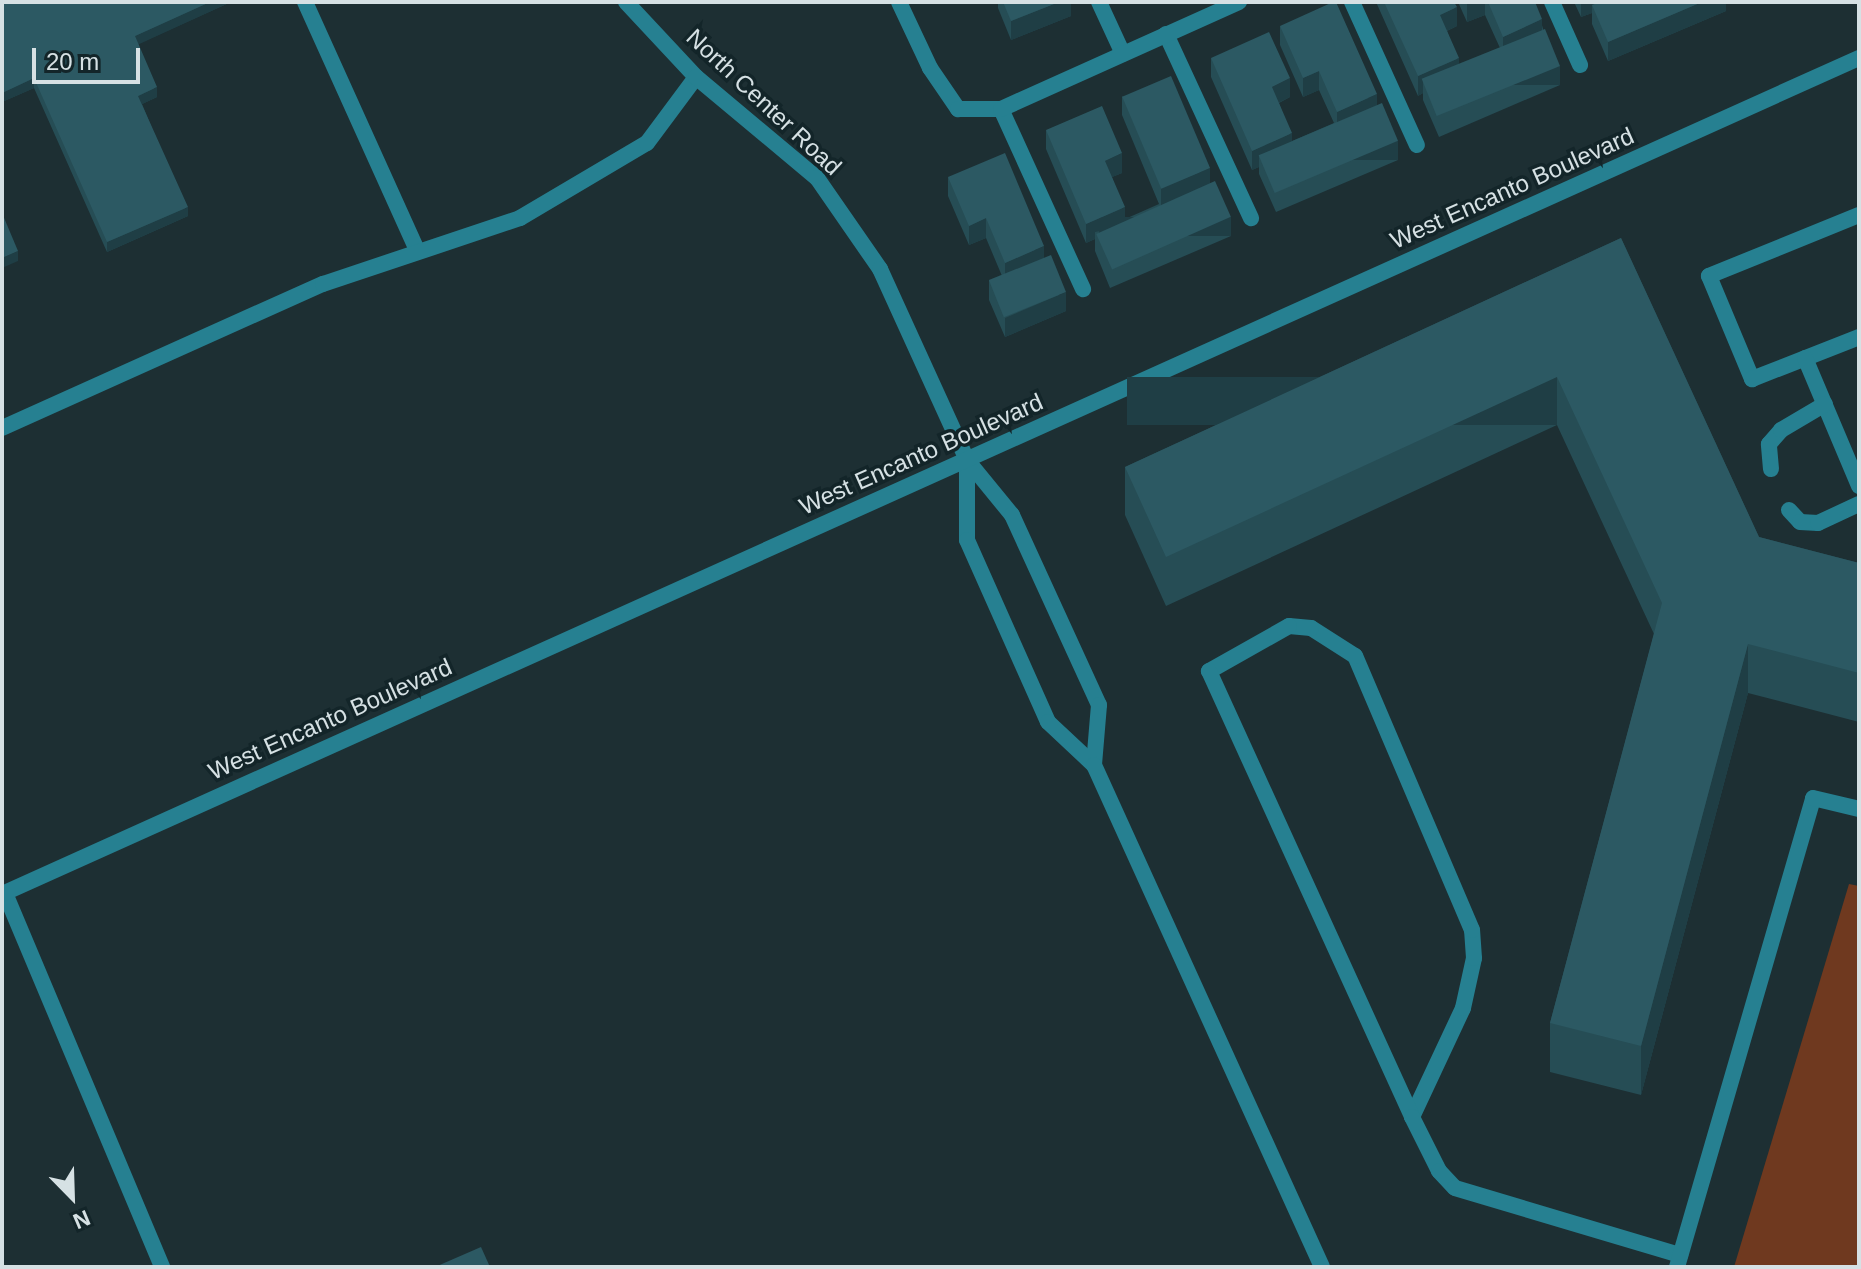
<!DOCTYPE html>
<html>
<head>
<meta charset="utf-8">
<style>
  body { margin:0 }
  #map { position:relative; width:1861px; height:1269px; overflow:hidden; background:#1d2f33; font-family:Helvetica,sans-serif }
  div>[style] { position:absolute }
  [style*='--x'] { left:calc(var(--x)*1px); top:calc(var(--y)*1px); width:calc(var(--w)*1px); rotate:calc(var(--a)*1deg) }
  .green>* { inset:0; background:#6f391f }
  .service>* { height:16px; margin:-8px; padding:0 8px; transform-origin:8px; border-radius:8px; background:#268091 }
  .minor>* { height:16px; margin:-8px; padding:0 8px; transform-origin:8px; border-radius:8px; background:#268091 }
  .tertiary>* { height:16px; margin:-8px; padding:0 8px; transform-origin:8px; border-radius:8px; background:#268091 }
  .wall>* { inset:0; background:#264d55 }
  .shaded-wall>* { inset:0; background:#1f3e45; transform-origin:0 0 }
  .building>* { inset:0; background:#2c5963; transform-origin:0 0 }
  span { translate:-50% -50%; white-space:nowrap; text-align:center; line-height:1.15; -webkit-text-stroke:7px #132529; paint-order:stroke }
  .street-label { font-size:24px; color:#d6e1e4 }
  .frame { position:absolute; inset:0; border:4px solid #d6e1e4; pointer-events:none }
  .north { position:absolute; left:32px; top:1157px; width:80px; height:80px; -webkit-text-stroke:6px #132529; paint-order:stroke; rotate:157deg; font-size:22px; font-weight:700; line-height:32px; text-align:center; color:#d6e1e4 }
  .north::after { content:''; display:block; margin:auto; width:28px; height:36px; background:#d6e1e4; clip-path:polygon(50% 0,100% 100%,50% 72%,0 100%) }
  .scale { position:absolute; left:32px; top:48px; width:108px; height:36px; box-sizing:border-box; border:4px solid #d6e1e4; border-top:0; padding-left:10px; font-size:24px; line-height:28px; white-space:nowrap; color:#d6e1e4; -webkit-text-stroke:6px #132529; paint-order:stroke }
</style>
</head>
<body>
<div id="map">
  <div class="green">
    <div style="clip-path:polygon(1849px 884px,1859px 886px,1859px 1267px,1734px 1267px)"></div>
  </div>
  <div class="service">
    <div style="--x:305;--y:2;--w:272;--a:65.7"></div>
    <div style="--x:1099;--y:2;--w:57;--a:65.2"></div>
    <div style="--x:1352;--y:2;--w:157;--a:65.6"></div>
    <div style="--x:1552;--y:2;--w:69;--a:66"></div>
    <div style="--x:1166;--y:34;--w:203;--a:65.2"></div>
    <div style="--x:1001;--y:109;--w:198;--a:65.5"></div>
    <div style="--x:1859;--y:215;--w:162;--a:157.9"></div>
    <div style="--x:1709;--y:276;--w:112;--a:67.3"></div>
    <div style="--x:1752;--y:379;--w:115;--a:-21.4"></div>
    <div style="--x:1805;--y:358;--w:139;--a:67.1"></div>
    <div style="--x:2;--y:428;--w:352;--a:-24.2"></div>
    <div style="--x:323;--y:284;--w:208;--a:-18.5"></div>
    <div style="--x:520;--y:218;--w:147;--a:-30.6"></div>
    <div style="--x:647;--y:143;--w:82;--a:-53.4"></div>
    <div style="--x:1771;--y:469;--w:25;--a:-95"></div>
    <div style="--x:1769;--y:444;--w:18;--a:-49"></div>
    <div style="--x:1781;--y:430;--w:51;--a:-30.6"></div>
    <div style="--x:1789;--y:510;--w:16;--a:47"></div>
    <div style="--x:1800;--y:522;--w:18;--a:3"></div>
    <div style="--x:1818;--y:523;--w:45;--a:-24.9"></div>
    <div style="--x:1412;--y:1117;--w:120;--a:-64.9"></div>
    <div style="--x:1463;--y:1008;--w:51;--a:-77.6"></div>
    <div style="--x:1474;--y:958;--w:28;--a:-94"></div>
    <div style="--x:1472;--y:930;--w:298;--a:-113.1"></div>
    <div style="--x:1355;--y:656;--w:52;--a:-147.5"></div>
    <div style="--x:1311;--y:628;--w:22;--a:-175"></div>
    <div style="--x:1289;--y:626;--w:92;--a:150.6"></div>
    <div style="--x:1209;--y:671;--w:490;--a:65.5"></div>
    <div style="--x:1412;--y:1117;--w:60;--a:63.4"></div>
    <div style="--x:1439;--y:1171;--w:23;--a:47"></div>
    <div style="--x:1455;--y:1188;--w:235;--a:16.6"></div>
    <div style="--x:1677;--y:1267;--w:488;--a:-73.8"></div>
    <div style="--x:1813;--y:798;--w:47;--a:13.4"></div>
  </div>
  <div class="minor">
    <div style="--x:626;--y:2;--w:103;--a:47"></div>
    <div style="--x:696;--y:77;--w:158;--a:39.9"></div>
    <div style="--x:817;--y:178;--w:111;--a:55.3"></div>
    <div style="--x:880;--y:269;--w:210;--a:65.5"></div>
    <div style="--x:967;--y:460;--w:71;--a:50.7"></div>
    <div style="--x:1012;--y:515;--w:209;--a:65.4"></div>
    <div style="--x:1099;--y:705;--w:60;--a:94.8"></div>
    <div style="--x:899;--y:2;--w:73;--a:64.8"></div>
    <div style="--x:930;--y:68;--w:50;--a:55.7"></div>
    <div style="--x:958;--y:109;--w:43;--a:0"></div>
    <div style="--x:1001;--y:109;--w:261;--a:-24.2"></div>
    <div style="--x:967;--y:460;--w:80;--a:90"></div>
    <div style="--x:967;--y:540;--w:199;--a:66"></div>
    <div style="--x:1048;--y:722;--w:63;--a:43.1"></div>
    <div style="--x:1094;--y:765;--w:551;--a:65.57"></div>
    <div style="--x:5;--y:893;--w:406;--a:67.2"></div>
  </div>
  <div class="tertiary">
    <div style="--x:2;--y:894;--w:2037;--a:-24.24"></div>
  </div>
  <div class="wall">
    <div style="clip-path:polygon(2px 2px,231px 2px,138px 44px,157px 97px,142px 104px,188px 216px,107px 252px,34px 88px,2px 102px)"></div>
    <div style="clip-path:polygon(998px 2px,1071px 2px,1071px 16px,1011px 40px,998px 8px)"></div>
    <div style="clip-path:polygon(1376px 2px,1454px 2px,1457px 26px,1447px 31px,1459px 65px,1500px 48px,1485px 15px,1467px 22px,1458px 2px,1535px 2px,1560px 85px,1439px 137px,1423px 100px,1423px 93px,1418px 96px)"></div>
    <div style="clip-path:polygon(1574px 2px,1726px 2px,1726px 11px,1608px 61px,1592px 24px,1592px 13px,1581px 17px)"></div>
    <div style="clip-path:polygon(1280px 26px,1377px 105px,1398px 160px,1276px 212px,1259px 174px,1259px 167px,1252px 170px,1211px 77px,1211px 58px,1290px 97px,1279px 103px,1292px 141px,1334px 123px,1319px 90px,1303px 97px,1280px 45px)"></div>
    <div style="clip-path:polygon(1122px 96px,1210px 183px,1231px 236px,1110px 288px,1095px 251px,1095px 239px,1086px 243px,1046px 149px,1046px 130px,1122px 173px,1112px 177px,1125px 219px,1159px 204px,1122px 115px)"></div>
    <div style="clip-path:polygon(948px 177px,1044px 258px,1066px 311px,1005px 337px,989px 300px,989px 281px,1002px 276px,986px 238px,969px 245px,948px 196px)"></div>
    <div style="clip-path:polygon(1621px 238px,1759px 537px,1859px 563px,1859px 722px,1748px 693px,1641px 1095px,1550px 1072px,1550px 1023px,1654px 634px,1557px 425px,1166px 606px,1125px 515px,1125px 467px)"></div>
  </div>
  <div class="shaded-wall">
    <div style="clip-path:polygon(210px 2px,231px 2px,135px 46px,135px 36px)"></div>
    <div style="clip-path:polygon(1059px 2px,1071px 2px,1071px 16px,1011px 40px,1011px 21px)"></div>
    <div style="clip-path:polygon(1470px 2px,1485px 2px,1485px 15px,1467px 22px,1467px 3px)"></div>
    <div style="clip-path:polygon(1581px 2px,1617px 2px,1592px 5px,1592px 13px,1581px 17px)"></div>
    <div style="clip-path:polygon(1702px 2px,1726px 2px,1726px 11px,1608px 61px,1608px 42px)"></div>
    <div style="clip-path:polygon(1457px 7px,1457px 26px,1440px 34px,1440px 15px)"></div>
    <div style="clip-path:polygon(1542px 19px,1542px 38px,1503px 56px,1503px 37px)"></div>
    <div style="clip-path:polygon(1459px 58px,1459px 77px,1423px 81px,1423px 93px,1418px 96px,1418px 76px)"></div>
    <div style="left:1560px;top:66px;width:19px;height:132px;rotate:90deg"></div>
    <div style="clip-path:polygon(1319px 71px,1319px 90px,1303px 97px,1303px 78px)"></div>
    <div style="clip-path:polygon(34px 78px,34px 88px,2px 102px,2px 93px)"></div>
    <div style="clip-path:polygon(1290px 78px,1290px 97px,1272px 106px,1272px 87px)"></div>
    <div style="clip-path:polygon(157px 87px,157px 97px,138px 106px,138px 96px)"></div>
    <div style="clip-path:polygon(1377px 94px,1377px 113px,1337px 131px,1337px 112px)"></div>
    <div style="clip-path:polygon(1292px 133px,1292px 152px,1259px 155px,1259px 167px,1252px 170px,1252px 151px)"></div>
    <div style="left:1398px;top:141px;width:19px;height:133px;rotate:90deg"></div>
    <div style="clip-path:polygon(1122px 153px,1122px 173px,1105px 180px,1105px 161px)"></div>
    <div style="clip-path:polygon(1210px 168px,1210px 187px,1161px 207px,1161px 188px)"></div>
    <div style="clip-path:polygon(188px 207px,188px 216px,107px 252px,107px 242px)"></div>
    <div style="clip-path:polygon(1125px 207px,1125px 226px,1095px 232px,1095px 239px,1086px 243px,1086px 224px)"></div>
    <div style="left:1231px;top:217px;width:19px;height:132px;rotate:90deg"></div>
    <div style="clip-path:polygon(986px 218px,986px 238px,969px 245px,969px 226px)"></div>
    <div style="clip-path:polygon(1044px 246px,1044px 265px,1005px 282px,1005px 263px)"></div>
    <div style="clip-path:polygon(18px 251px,18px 261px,2px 268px,2px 258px)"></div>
    <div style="clip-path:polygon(1066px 292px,1066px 311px,1005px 337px,1005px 318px)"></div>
    <div style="left:1557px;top:377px;width:48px;height:430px;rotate:90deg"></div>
    <div style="clip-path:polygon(1748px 644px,1748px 693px,1641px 1095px,1641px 1046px)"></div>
  </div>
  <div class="building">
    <div style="clip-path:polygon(2px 2px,210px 2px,135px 36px,157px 87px,138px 96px,188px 207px,107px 242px,34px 78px,2px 93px)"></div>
    <div style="clip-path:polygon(1003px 2px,1059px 2px,1011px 21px)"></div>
    <div style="clip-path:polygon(1333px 2px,1336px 2px,1377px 94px,1337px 112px,1319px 71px,1303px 78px,1280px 26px)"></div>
    <div style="clip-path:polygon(1384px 2px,1454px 2px,1457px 7px,1440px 15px,1459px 58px,1418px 76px)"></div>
    <div style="clip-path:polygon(1488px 2px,1535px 2px,1542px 19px,1503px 37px)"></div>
    <div style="clip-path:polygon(1600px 2px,1702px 2px,1608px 42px,1592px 5px)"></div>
    <div style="left:1545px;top:29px;width:40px;height:133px;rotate:68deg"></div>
    <div style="clip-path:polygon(1269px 32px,1290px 78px,1272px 87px,1292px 133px,1252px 151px,1211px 58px)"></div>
    <div style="left:1171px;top:76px;width:100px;height:53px;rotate:67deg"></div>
    <div style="left:1382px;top:103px;width:41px;height:134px;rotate:67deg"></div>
    <div style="clip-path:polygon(1102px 106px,1122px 153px,1105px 161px,1125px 207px,1086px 224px,1046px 130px)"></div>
    <div style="clip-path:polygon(1005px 153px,1044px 246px,1005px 263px,986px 218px,969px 226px,948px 177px)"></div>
    <div style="left:1215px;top:181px;width:39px;height:130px;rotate:66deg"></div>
    <div style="clip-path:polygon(2px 213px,18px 251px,2px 258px)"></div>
    <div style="clip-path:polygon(1621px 238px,1759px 537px,1859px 563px,1859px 673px,1748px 644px,1641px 1046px,1550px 1023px,1662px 603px,1557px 377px,1166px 557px,1125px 467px)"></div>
    <div style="left:1051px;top:255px;width:40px;height:67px;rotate:68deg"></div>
    <div style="clip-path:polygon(481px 1247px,490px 1267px,435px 1267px)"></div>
  </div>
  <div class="street-label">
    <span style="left:764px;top:102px;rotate:43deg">North Center Road</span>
    <span style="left:1512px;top:188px;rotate:-24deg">West Encanto Boulevard</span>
    <span style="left:921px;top:454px;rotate:-24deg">West Encanto Boulevard</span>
    <span style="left:330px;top:719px;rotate:-24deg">West Encanto Boulevard</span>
  </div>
  <div class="frame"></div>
  <div class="north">N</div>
  <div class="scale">20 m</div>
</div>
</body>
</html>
